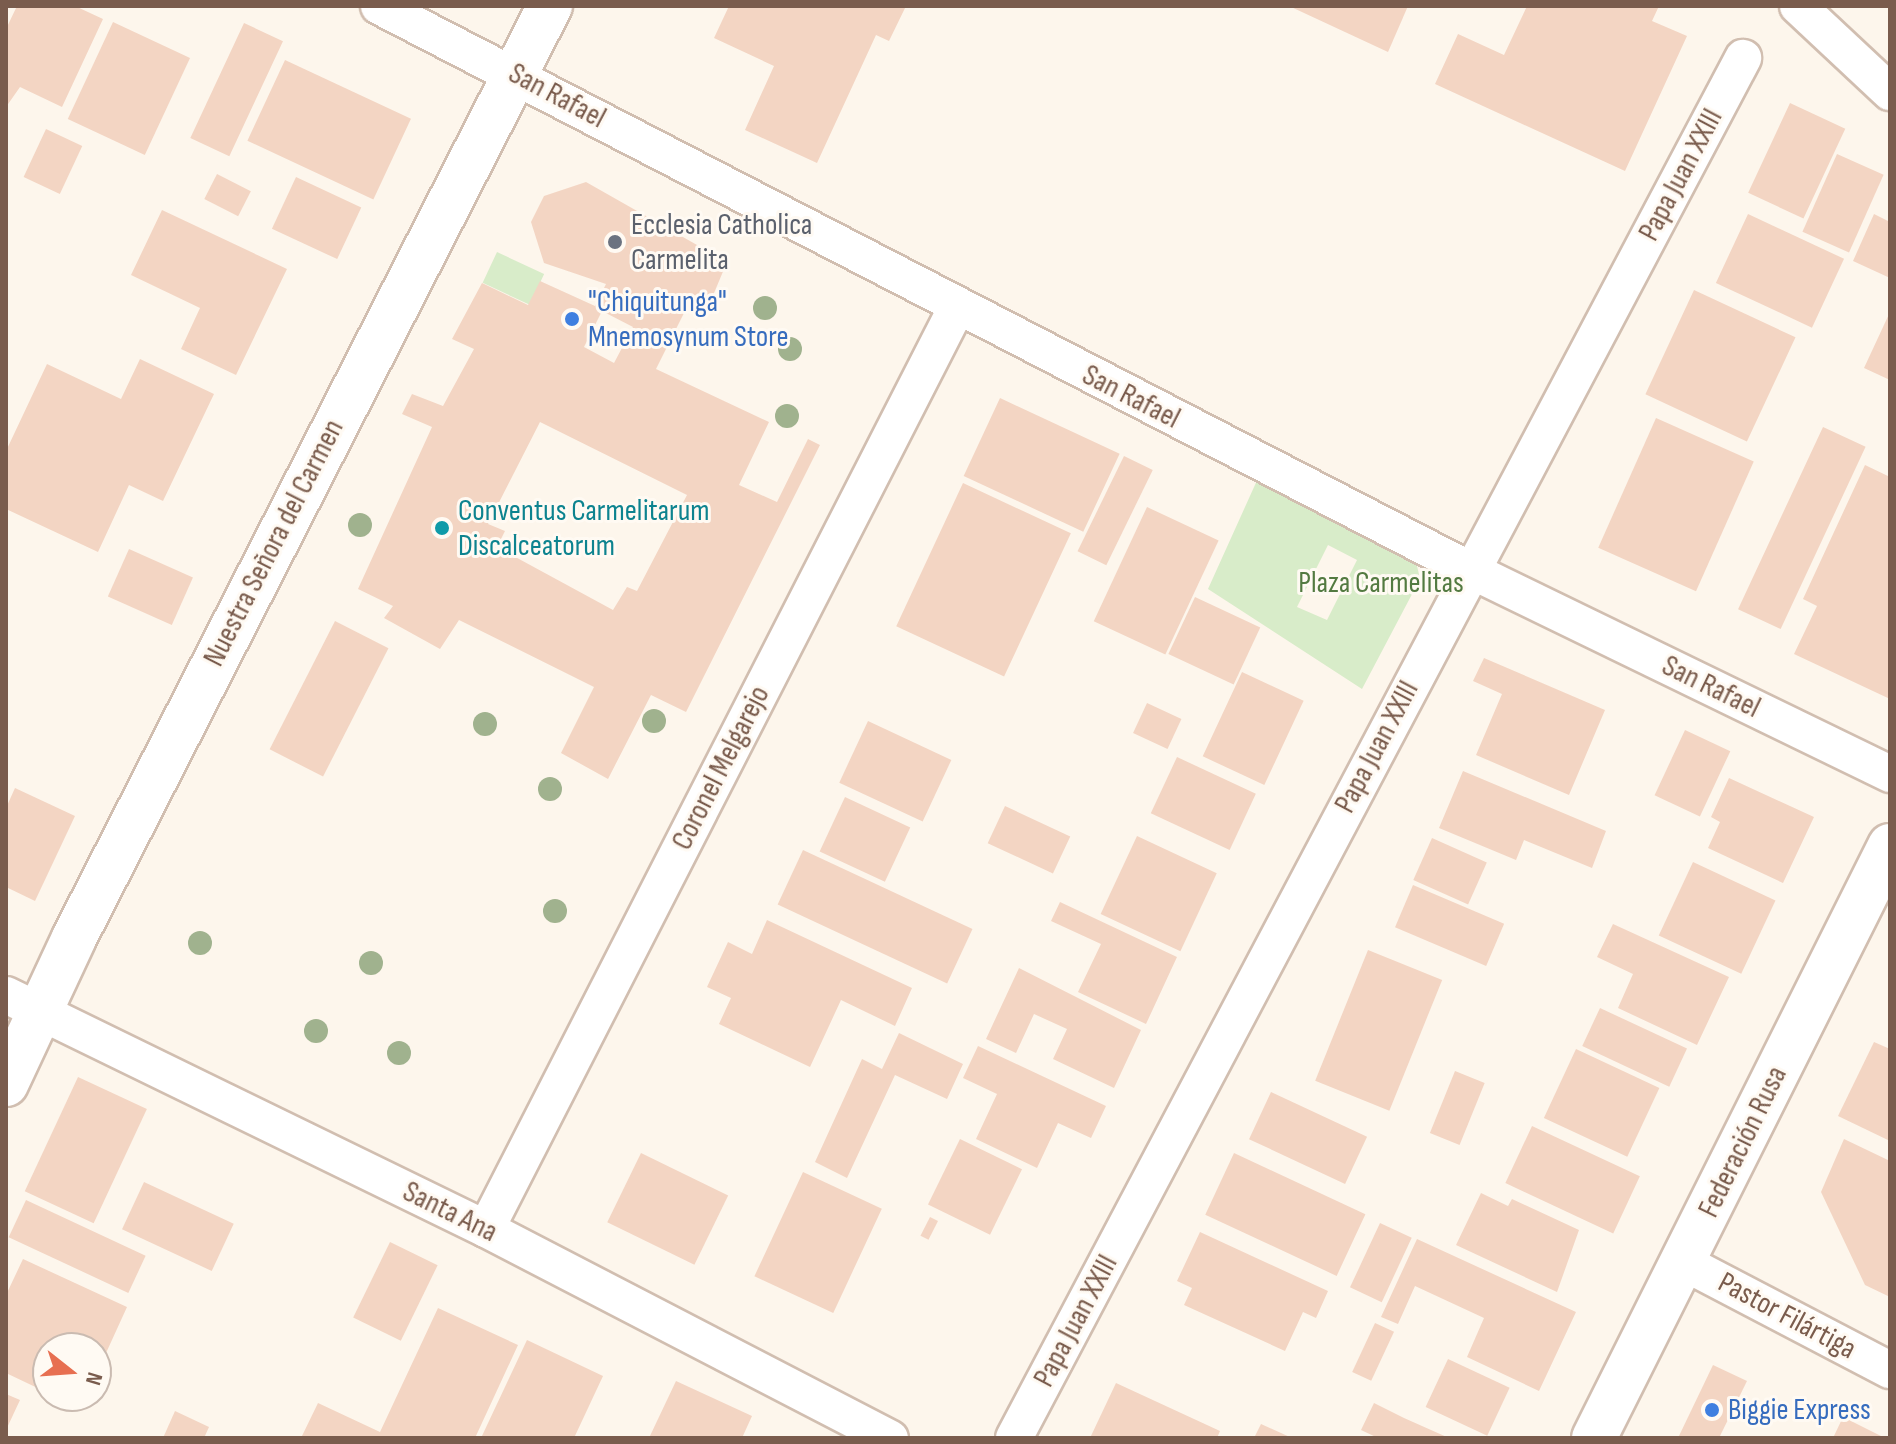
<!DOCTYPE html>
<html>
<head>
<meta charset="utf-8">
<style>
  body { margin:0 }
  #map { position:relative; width:1896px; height:1444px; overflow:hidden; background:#fdf6ec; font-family:"Sofia Sans Condensed",sans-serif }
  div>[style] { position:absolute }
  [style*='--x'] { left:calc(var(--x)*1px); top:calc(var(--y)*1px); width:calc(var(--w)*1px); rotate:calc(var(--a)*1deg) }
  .green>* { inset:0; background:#d8ecc9; transform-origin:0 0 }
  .building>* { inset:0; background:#f3d5c3; transform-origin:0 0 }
  .roads { filter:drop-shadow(2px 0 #d1beb0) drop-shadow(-2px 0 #d1beb0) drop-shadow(0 2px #d1beb0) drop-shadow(0 -2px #d1beb0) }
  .street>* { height:36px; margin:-18px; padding:0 18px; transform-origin:18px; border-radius:18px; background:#fff }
  .secondary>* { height:44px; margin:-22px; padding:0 22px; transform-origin:22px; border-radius:22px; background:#fff }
  .trees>* { width:24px; height:24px; margin:-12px; border-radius:50%; background:#a0b28e }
  .dots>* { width:22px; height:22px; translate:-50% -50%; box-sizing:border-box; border:4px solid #fffaf3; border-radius:50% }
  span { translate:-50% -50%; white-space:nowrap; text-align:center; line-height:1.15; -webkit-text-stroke:6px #fffaf3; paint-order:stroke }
  .street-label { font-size:30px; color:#7a5c4d }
  .worship-label { font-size:30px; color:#5b616d }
  .left { translate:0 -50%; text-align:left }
  .shop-label { font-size:30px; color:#366cbe }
  .culture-label { font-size:30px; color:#0d838f }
  .park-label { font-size:30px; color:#537a41 }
  .frame { position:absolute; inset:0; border:8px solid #7a5c4d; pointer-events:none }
  .north { position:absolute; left:32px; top:1332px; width:80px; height:80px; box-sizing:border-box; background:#fffaf3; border:2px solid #cabbb1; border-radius:50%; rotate:107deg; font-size:22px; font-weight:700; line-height:32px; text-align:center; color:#7a5c4d }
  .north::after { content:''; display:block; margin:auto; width:28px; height:36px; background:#e76f51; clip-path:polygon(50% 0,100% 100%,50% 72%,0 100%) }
</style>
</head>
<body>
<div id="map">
  <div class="green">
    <div style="left:497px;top:252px;width:52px;height:34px;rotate:25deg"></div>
    <div style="clip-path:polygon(evenodd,1259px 476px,1415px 557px,1420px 579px,1362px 689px,1208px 589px,1259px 476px,1328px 545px,1357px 560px,1327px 620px,1297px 607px,1328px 545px)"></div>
  </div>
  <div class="building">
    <div style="clip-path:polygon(17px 6px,75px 6px,103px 19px,62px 107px,20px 87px,6px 107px,6px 29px)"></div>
    <div style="clip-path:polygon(729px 6px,906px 6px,889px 41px,876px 35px,817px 163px,745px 130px,774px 66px,714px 38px)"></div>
    <div style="clip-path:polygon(1289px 6px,1408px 6px,1388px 52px)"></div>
    <div style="clip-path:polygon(1527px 6px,1659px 6px,1652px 21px,1687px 36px,1625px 171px,1435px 84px,1458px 34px,1504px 55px)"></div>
    <div style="left:113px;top:22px;width:85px;height:107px;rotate:25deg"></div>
    <div style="left:244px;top:23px;width:43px;height:127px;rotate:25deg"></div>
    <div style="left:285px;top:60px;width:139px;height:89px;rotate:25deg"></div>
    <div style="left:1790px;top:103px;width:61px;height:99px;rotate:25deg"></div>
    <div style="left:46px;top:129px;width:40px;height:53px;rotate:25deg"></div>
    <div style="left:1837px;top:154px;width:51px;height:85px;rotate:24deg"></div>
    <div style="left:217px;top:174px;width:38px;height:28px;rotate:27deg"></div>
    <div style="left:296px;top:177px;width:72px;height:57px;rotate:25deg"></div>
    <div style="clip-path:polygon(evenodd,586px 182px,727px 262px,704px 317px,685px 311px,656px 369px,769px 422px,739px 485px,777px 502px,808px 439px,820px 445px,686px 712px,651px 695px,608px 779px,561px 753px,594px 687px,459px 620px,440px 649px,384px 618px,393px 606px,358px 589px,432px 427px,402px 414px,412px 394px,443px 406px,474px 349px,452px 339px,482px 283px,528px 305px,540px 281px,595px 306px,606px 284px,544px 263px,531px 222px,544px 196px,586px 182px,602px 311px,633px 327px,614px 363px,584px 347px,602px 311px,586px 182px,540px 422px,687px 495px,637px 591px,627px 587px,613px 610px,497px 547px,505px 531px,488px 524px,540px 422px)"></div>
    <div style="clip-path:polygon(162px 210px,287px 269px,236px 375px,181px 349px,200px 308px,131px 275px)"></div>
    <div style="left:1748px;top:214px;width:106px;height:76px;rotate:25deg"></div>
    <div style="clip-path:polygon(1874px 214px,1890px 222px,1890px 278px,1853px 261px)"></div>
    <div style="left:1694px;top:290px;width:112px;height:115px;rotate:25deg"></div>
    <div style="clip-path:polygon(1890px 312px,1890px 380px,1864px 368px)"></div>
    <div style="clip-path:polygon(140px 359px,214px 394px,163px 501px,129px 485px,98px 552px,6px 509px,6px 451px,47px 364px,121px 399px)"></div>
    <div style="left:1000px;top:398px;width:132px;height:86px;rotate:25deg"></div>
    <div style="left:1656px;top:418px;width:107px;height:142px;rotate:24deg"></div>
    <div style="left:1823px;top:427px;width:47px;height:201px;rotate:25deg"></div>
    <div style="left:1124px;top:456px;width:32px;height:106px;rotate:26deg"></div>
    <div style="clip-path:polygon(1865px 465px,1890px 477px,1890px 699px,1794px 654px,1817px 606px,1803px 599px)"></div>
    <div style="left:963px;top:483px;width:119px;height:158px;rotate:25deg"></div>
    <div style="left:1147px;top:507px;width:79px;height:126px;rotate:25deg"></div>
    <div style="left:129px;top:549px;width:70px;height:52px;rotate:24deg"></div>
    <div style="left:1195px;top:597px;width:72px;height:63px;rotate:25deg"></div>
    <div style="left:335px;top:621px;width:60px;height:144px;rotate:27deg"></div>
    <div style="clip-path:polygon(1484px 658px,1605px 710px,1569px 795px,1476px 755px,1502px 694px,1473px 681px)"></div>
    <div style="left:1242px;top:672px;width:68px;height:93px;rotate:25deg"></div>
    <div style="left:1147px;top:703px;width:38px;height:33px;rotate:25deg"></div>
    <div style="left:868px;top:721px;width:92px;height:68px;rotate:25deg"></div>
    <div style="left:1685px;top:730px;width:50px;height:72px;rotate:25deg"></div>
    <div style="left:1177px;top:757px;width:87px;height:62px;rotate:25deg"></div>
    <div style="clip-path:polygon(1463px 771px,1606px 831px,1592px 868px,1524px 840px,1516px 860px,1439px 828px)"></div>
    <div style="clip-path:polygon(1729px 778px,1814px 817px,1783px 883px,1708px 848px,1720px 822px,1711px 817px)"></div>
    <div style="clip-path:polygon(15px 788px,75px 816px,35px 901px,6px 887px,6px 808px)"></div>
    <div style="left:845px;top:797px;width:72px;height:60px;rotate:25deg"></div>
    <div style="left:1005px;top:806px;width:72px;height:41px;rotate:25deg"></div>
    <div style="left:1137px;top:836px;width:88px;height:86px;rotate:25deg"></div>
    <div style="left:1432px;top:838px;width:60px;height:46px;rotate:24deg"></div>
    <div style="left:803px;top:850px;width:187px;height:60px;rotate:25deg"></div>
    <div style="left:1693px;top:862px;width:91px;height:81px;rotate:25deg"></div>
    <div style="left:1413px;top:885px;width:99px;height:46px;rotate:23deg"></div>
    <div style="clip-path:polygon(1060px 902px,1177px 957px,1146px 1024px,1078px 992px,1101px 944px,1051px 921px)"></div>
    <div style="clip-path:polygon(767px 920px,912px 988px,895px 1026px,841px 1000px,810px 1067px,719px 1024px,731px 998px,707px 987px,728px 942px,752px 954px)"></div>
    <div style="clip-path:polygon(1613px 924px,1729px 977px,1697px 1045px,1618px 1008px,1633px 974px,1597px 957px)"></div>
    <div style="left:1368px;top:950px;width:80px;height:141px;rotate:22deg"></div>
    <div style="clip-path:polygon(1019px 968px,1141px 1030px,1114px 1088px,1053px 1059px,1067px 1029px,1034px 1014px,1016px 1053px,986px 1039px)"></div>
    <div style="left:1600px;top:1008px;width:96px;height:42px;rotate:25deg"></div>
    <div style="clip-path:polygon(899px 1033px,963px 1064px,947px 1099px,895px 1075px,847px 1178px,815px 1162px,862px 1059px,882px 1069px)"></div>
    <div style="clip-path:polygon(1874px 1042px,1890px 1049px,1890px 1141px,1838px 1116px)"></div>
    <div style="clip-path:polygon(978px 1046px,1106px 1106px,1091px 1138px,1058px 1123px,1037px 1168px,976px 1139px,997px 1094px,963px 1078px)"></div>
    <div style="left:1576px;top:1049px;width:92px;height:76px;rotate:25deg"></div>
    <div style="left:1455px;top:1071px;width:32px;height:67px;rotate:22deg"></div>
    <div style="left:78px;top:1077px;width:76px;height:126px;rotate:25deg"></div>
    <div style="left:1271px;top:1092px;width:106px;height:52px;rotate:25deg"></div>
    <div style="left:1532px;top:1126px;width:119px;height:63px;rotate:25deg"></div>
    <div style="left:960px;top:1139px;width:69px;height:73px;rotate:26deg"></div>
    <div style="clip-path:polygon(1844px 1139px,1890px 1161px,1890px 1297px,1865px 1285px,1821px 1192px)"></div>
    <div style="left:641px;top:1153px;width:97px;height:77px;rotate:26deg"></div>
    <div style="left:1234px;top:1153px;width:145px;height:68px;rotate:25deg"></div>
    <div style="left:803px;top:1172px;width:87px;height:115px;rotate:25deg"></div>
    <div style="left:144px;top:1182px;width:99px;height:52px;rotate:25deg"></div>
    <div style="clip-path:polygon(1481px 1193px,1508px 1206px,1512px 1199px,1579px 1230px,1557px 1292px,1456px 1245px)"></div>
    <div style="left:26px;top:1200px;width:132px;height:41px;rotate:25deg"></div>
    <div style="left:930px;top:1217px;width:9px;height:21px;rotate:27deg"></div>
    <div style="left:1380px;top:1223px;width:35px;height:71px;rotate:25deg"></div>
    <div style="clip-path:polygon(1200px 1232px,1328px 1291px,1316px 1318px,1303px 1312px,1285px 1351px,1184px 1305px,1192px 1288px,1177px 1281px)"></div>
    <div style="clip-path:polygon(1417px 1239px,1576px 1312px,1539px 1391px,1467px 1357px,1484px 1318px,1415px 1286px,1398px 1324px,1381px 1317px)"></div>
    <div style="left:390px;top:1242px;width:53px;height:84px;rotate:26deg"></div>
    <div style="clip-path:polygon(23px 1259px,127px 1307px,96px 1375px,96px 1348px,48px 1348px,48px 1393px,6px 1373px,6px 1295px)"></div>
    <div style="clip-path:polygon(438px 1308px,518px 1345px,475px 1438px,301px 1438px,318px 1403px,380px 1432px)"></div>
    <div style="left:1375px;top:1323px;width:21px;height:54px;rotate:25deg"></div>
    <div style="clip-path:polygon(527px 1340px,603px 1376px,574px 1438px,481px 1438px)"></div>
    <div style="left:1448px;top:1359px;width:68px;height:53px;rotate:25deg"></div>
    <div style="clip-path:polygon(1713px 1365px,1747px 1381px,1719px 1438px,1678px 1438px)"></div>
    <div style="clip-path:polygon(676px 1381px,752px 1416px,742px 1438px,649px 1438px)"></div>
    <div style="clip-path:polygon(1116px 1383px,1220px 1431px,1217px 1438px,1090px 1438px)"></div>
    <div style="clip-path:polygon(6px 1394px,20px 1400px,6px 1430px)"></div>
    <div style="clip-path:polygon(55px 1396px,86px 1396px,81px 1408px)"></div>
    <div style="clip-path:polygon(1374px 1403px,1404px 1418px,1449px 1438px,1378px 1438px,1361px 1430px)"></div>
    <div style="clip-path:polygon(175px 1411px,209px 1427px,204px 1438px,163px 1438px)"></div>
    <div style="clip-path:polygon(1843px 1417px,1885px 1438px,1833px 1438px)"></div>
    <div style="clip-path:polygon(1261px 1424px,1292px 1438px,1254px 1438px)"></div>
  </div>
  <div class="roads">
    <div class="street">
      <div style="--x:379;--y:6;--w:1228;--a:27.34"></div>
      <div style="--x:1470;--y:570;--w:467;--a:25.9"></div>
      <div style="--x:1798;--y:6;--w:126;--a:43.1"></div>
      <div style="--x:6;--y:995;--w:534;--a:25.99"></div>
      <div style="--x:486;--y:1229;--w:455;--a:27.4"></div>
      <div style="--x:486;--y:1229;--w:1035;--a:-62.94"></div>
      <div style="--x:1683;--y:1262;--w:233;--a:27.6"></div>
      <div style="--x:1014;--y:1438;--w:1561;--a:-62.15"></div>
    </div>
    <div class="secondary">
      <div style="--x:6;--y:1084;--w:161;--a:-65"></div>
      <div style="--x:74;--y:938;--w:1047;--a:-62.95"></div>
      <div style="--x:1594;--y:1438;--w:662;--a:-63.43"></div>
    </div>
  </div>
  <div class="trees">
    <div style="left:765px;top:308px"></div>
    <div style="left:790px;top:349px"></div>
    <div style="left:787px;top:416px"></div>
    <div style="left:360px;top:525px"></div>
    <div style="left:654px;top:721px"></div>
    <div style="left:485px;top:724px"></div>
    <div style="left:550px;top:789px"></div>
    <div style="left:555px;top:911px"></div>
    <div style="left:200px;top:943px"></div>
    <div style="left:371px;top:963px"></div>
    <div style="left:316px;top:1031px"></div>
    <div style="left:399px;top:1053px"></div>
  </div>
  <div class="dots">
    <div style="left:615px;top:242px;background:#6b7280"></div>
    <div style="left:572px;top:319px;background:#3f7fe0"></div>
    <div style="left:442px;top:528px;background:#0f9aa8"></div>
    <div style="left:1712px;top:1410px;background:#3f7fe0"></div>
  </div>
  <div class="street-label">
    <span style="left:557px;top:96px;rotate:28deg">San Rafael</span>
    <span style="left:1681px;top:175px;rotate:-62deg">Papa Juan XXIII</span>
    <span style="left:1131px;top:397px;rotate:27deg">San Rafael</span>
    <span style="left:274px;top:543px;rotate:-63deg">Nuestra Señora del Carmen</span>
    <span style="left:1711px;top:687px;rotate:26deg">San Rafael</span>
    <span style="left:1377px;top:747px;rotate:-62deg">Papa Juan XXIII</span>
    <span style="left:721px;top:768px;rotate:-63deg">Coronel Melgarejo</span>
    <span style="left:1743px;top:1142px;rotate:-64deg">Federación Rusa</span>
    <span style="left:450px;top:1212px;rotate:26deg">Santa Ana</span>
    <span style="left:1787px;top:1316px;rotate:28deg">Pastor Filártiga</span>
    <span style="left:1076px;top:1321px;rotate:-62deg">Papa Juan XXIII</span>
  </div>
  <div class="worship-label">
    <span class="left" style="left:631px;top:242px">Ecclesia Catholica<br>Carmelita</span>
  </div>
  <div class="shop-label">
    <span class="left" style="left:588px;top:319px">"Chiquitunga"<br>Mnemosynum Store</span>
    <span class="left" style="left:1728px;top:1410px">Biggie Express</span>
  </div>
  <div class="culture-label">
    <span class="left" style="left:458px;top:528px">Conventus Carmelitarum<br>Discalceatorum</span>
  </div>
  <div class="park-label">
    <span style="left:1381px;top:583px">Plaza Carmelitas</span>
  </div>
  <div class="frame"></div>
  <div class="north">N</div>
</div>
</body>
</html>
